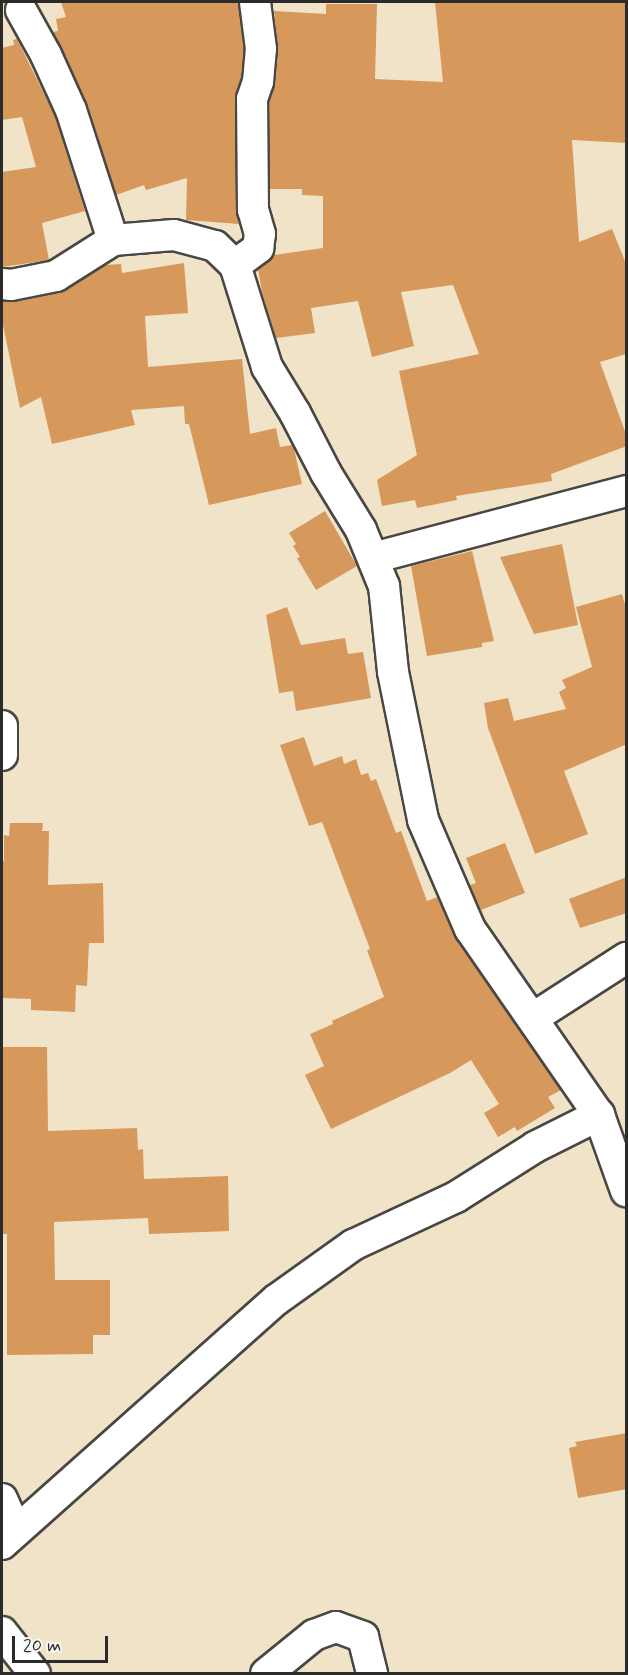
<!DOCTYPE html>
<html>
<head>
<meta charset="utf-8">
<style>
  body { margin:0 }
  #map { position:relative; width:628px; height:1675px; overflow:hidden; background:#f0e3c8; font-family:Mynerve,sans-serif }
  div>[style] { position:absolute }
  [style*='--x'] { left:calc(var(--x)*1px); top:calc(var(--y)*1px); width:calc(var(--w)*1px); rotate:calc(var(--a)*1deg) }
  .building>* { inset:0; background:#d6985b }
  .roads { filter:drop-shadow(2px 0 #494743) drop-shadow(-2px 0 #494743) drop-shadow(0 2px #494743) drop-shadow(0 -2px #494743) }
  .street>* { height:30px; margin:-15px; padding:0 15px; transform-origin:15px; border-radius:15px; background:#fff }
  span { translate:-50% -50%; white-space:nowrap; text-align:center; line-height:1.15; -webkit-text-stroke:4.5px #f6f6f2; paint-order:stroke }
  .frame { position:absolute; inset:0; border:3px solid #2b2b2b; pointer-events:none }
  .scale { position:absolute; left:12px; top:1636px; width:96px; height:27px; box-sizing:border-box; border:3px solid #2b2b2b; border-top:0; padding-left:8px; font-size:18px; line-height:21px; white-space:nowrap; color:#2b2b2b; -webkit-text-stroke:4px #f6f6f2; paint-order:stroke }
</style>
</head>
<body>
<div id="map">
  <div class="building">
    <div style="clip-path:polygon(61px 2px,238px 2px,244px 49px,241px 78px,235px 99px,236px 210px,239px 224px,186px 220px,187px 178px,146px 190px,144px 185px,116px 195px,87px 103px,53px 32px,58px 31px,56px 19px,66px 17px)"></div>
    <div style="clip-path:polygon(435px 2px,627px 2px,627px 143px,572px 140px,579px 242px,612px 229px,627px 266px,626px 354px,600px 362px,627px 437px,627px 446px,551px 474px,552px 481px,456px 496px,457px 500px,417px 508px,415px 500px,382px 506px,377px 480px,417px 455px,399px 371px,479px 354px,453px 285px,401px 292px,414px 346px,372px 357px,358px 301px,311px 308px,315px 333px,276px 338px,262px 292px,258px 269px,274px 255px,323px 248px,323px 196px,302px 195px,302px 189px,270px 189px,269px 102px,275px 84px,278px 50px,274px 11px,326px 14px,326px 4px,377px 4px,375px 79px,443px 82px)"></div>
    <div style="clip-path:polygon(17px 39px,55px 116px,85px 211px,42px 223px,49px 260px,2px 267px,2px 172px,36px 167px,22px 117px,2px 120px,2px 48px,14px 45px,13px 40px)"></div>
    <div style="clip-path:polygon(184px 263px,188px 313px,145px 316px,148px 367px,242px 359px,250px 434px,276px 428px,280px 447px,292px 445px,294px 449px,302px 484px,209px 505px,189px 424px,185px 424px,184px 406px,131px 410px,135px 425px,52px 444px,41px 397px,20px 408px,2px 320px,2px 301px,14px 302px,60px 293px,106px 265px,121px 264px,122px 273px)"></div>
    <div style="clip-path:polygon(325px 511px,357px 566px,316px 590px,297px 558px,300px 557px,293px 546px,296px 544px,289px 533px)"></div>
    <div style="clip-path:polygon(562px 544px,578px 625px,534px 634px,500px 557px)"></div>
    <div style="clip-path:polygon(472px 551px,494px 641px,482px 643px,482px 647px,427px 656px,411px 566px)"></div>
    <div style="clip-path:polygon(622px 594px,627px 611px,627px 744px,564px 771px,588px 834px,535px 854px,488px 728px,484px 703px,508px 698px,514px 721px,566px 709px,559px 692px,566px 688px,562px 680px,592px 667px,576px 607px)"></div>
    <div style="clip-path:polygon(287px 607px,301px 645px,345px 638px,348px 654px,363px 652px,371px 698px,296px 711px,293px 691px,279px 693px,266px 615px)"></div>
    <div style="clip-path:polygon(304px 737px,314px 766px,342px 756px,344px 764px,356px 759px,361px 775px,368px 773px,371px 781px,376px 779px,396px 833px,401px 831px,427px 901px,438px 897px,456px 939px,561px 1090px,548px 1097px,555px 1108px,517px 1131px,515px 1127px,498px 1137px,484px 1113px,499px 1104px,471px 1060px,450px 1073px,331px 1129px,305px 1075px,324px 1066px,310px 1034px,333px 1024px,332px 1021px,384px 997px,367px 950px,370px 949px,322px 822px,309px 826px,280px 745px)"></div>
    <div style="clip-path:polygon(10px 823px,43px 823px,42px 831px,49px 831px,48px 885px,103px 883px,104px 943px,89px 943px,87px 986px,76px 985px,75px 1012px,31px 1010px,31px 999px,2px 998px,2px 861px,4px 861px,4px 835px,9px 836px)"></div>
    <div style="clip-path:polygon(505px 843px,525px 893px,481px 910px,470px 885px,476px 883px,466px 858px)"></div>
    <div style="clip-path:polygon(627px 877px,627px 913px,580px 928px,569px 899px)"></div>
    <div style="clip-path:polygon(2px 1047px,47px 1047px,48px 1131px,137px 1128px,138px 1150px,143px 1149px,144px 1179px,228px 1176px,229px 1231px,149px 1234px,148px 1218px,54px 1222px,55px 1280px,110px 1280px,110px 1335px,93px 1335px,93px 1354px,7px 1355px,7px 1234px,2px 1234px)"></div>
    <div style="clip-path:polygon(627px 1433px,627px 1489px,578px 1498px,569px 1448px,577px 1446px,575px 1442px)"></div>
  </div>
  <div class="roads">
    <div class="street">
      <div style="--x:21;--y:10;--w:51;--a:60.9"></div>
      <div style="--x:46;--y:55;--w:60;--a:65.6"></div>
      <div style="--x:71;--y:110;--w:137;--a:72.1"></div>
      <div style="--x:235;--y:265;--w:29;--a:-36"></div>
      <div style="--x:258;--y:248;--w:14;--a:-82"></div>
      <div style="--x:260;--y:234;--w:25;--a:-106"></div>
      <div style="--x:253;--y:210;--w:111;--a:-90.5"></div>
      <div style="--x:252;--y:99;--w:18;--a:-71"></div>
      <div style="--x:258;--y:82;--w:33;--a:-85"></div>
      <div style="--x:261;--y:49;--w:47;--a:-97.3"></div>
      <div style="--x:2;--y:284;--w:9;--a:6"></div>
      <div style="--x:11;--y:285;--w:46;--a:-11.3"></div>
      <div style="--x:56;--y:276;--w:67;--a:-32.3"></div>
      <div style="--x:113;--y:240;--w:61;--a:-4.7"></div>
      <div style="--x:174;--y:235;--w:42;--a:15"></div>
      <div style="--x:215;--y:246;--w:28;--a:44"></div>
      <div style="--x:235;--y:265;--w:107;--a:72.6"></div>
      <div style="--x:267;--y:367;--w:54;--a:58.7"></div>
      <div style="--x:295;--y:413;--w:68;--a:62.7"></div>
      <div style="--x:326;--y:473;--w:67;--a:58.4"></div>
      <div style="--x:361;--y:530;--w:61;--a:67.7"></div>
      <div style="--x:384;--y:586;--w:86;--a:84"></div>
      <div style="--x:393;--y:672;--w:151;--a:78.5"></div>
      <div style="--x:423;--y:820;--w:119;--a:66.7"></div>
      <div style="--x:470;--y:929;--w:226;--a:55.3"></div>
      <div style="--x:599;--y:1115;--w:81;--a:70.4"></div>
      <div style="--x:373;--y:558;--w:262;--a:-14.8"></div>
      <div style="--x:2;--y:726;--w:29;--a:90"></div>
      <div style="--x:533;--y:1018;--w:111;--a:-32.8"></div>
      <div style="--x:2;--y:1499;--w:35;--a:66"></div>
      <div style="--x:2;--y:1544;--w:367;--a:-41.7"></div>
      <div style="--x:276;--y:1300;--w:95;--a:-35.5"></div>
      <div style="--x:353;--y:1245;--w:114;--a:-25"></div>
      <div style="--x:456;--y:1197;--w:93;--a:-32.3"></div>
      <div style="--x:535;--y:1147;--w:72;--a:-26.6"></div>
      <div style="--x:2;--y:1632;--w:53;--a:51.8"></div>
      <div style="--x:266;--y:1674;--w:62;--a:-39.1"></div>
      <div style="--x:314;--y:1635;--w:23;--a:-20"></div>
      <div style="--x:336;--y:1627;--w:29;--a:20"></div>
      <div style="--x:363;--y:1637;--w:38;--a:76"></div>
    </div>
  </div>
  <div class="frame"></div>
  <div class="scale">20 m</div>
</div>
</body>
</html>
